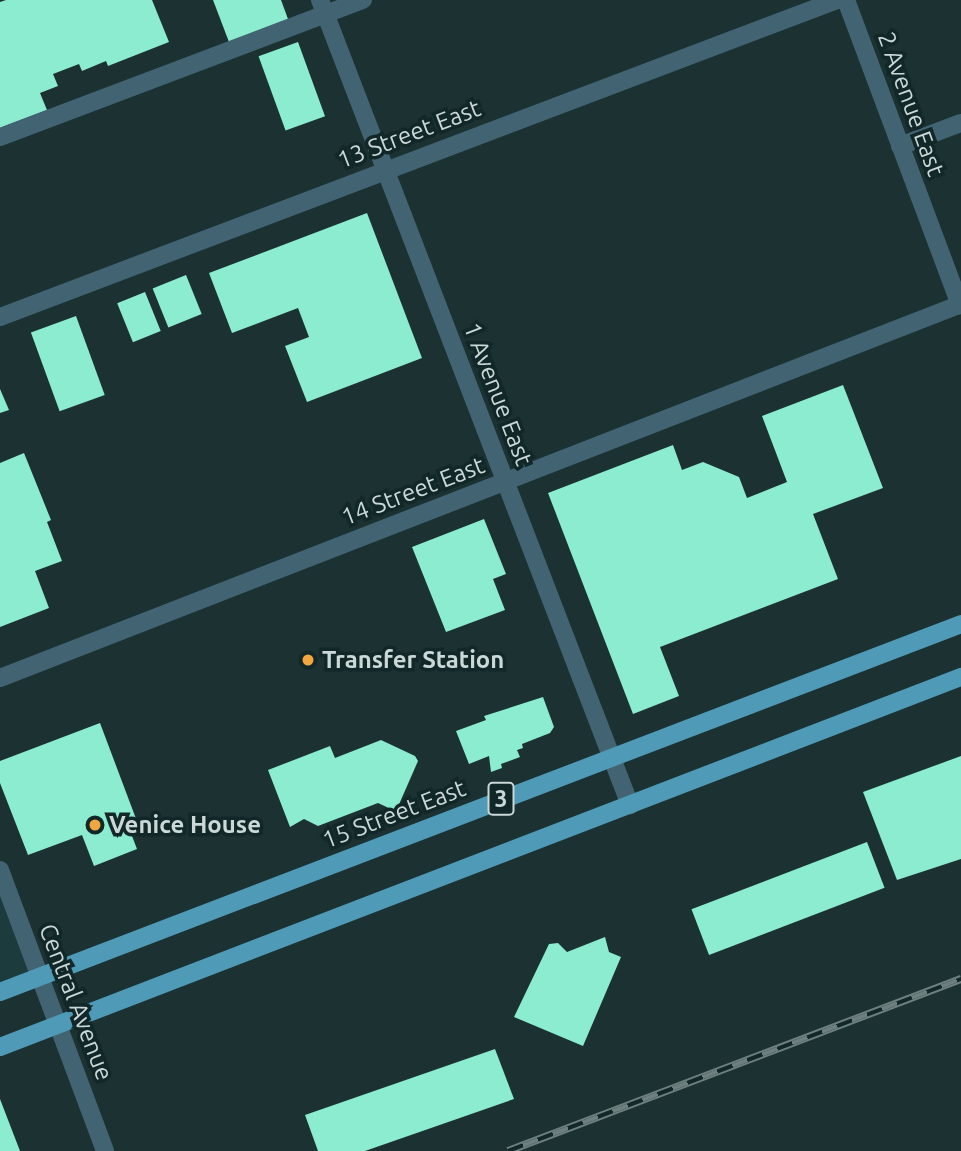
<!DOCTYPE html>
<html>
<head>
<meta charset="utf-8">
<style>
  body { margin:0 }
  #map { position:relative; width:961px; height:1151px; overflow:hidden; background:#1b3132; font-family:Ubuntu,sans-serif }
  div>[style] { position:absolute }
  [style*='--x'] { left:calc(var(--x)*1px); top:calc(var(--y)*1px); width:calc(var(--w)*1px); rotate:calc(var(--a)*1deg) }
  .built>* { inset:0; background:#1b3b3d }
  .building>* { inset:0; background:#8cecd0; transform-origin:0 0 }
  .minor>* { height:18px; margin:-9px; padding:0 9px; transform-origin:9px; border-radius:9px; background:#426472 }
  .major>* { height:18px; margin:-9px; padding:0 9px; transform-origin:9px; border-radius:9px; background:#4f9ab6 }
  .rail>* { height:8px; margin-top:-4px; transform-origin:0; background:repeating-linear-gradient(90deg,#112728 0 16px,#6d7f7f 0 32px); box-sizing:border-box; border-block:2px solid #6d7f7f }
  .dots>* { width:19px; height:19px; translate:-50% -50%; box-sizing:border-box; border:4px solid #112728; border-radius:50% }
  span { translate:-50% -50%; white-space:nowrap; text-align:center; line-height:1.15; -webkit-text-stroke:7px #112728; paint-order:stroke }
  .shield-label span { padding:2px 5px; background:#112728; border:2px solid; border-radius:5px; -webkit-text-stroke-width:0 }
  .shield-label { font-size:23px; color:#cbd8d8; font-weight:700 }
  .street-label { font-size:24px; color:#cbd8d8 }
  .poi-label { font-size:24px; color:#cbd8d8; font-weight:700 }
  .left { translate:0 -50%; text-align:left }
</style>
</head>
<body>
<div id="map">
  <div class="built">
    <div style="clip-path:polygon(0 870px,41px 976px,0 992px)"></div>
  </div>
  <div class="building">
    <div style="clip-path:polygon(6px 0,152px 0,169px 42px,108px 66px,106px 61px,82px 71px,79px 64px,53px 74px,58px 86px,40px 93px,47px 110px,0 128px,0 2px)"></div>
    <div style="clip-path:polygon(213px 0,281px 0,288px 19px,229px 42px)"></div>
    <div style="left:298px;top:42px;width:79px;height:42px;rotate:70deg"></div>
    <div style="clip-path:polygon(367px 213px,422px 358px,307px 402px,285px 346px,309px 337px,298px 308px,232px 333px,209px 273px)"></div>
    <div style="left:186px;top:275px;width:42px;height:36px;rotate:68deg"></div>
    <div style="left:145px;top:292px;width:42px;height:30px;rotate:68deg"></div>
    <div style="left:76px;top:316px;width:84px;height:48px;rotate:70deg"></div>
    <div style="clip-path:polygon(843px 385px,883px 488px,813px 514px,838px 579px,660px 647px,679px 696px,633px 714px,548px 493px,673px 445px,682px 470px,703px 462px,739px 477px,747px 498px,787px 482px,762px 416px)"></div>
    <div style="clip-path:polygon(0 389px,9px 410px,0 413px)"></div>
    <div style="clip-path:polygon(24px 453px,51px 520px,47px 522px,62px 561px,35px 571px,49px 608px,0 627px,0 463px)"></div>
    <div style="clip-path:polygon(484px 519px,506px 574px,493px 579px,505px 610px,446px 632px,412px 547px)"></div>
    <div style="clip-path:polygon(543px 697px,554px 727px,550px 733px,522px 744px,523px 748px,517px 750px,520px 757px,501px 764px,502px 768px,491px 772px,489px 756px,469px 764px,456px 731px,486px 720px,484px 716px)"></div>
    <div style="clip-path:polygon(100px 723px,141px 832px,132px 836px,137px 849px,94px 866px,82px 835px,28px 855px,0 783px,0 761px)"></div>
    <div style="clip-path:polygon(381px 740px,415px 756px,418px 761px,397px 809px,393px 810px,378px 803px,318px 826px,304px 819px,290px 827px,268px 770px,330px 746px,335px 758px)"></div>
    <div style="clip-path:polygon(961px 756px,961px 859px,897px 880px,863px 792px)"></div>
    <div style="left:867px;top:842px;width:49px;height:188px;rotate:69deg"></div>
    <div style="clip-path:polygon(605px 937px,609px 952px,621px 957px,583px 1046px,514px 1017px,549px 944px,558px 943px,567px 952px)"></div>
    <div style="clip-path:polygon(495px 1049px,514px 1099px,365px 1151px,318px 1151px,305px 1115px)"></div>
    <div style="clip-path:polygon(0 1099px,20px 1151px,0 1151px)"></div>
  </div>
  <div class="minor">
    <div style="--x:320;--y:0;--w:863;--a:68.94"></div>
    <div style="--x:846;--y:0;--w:326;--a:69.5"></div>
    <div style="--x:0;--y:137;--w:388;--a:-20.7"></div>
    <div style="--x:900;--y:146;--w:65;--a:-20.7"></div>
    <div style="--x:0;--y:317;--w:895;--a:-20.74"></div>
    <div style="--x:0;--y:678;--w:1031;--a:-21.26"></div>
    <div style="--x:0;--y:870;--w:300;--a:69.5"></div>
  </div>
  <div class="major">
    <div style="--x:0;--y:992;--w:1029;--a:-20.95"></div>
    <div style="--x:0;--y:1047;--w:1030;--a:-21.06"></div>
  </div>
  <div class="rail">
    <div style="--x:508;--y:1151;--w:485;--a:-20.8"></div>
  </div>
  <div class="dots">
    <div style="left:308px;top:660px;background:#f1a640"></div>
    <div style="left:95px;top:825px;background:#f1a640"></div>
  </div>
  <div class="shield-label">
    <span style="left:501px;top:799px">3</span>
  </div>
  <div class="street-label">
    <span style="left:911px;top:104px;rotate:70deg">2 Avenue East</span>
    <span style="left:409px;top:134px;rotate:-21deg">13 Street East</span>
    <span style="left:498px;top:394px;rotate:69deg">1 Avenue East</span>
    <span style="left:413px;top:491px;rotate:-21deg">14 Street East</span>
    <span style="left:394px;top:814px;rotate:-21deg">15 Street East</span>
    <span style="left:76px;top:1002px;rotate:69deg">Central Avenue</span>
  </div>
  <div class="poi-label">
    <span class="left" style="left:322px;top:660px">Transfer Station</span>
    <span class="left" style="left:109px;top:825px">Venice House</span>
  </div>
</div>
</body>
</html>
